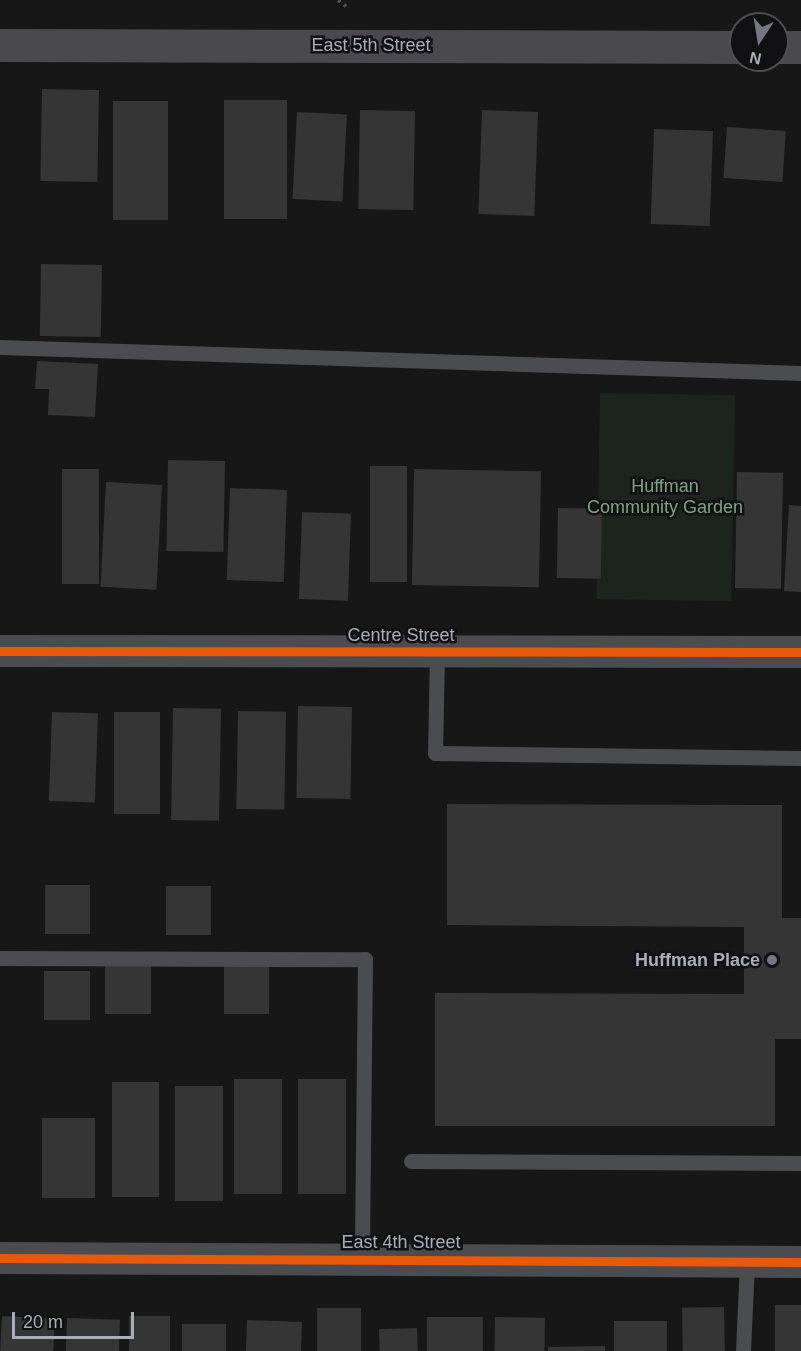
<!DOCTYPE html>
<html>
<head>
<meta charset="utf-8">
<style>
  body { margin:0 }
  #map { position:relative; width:801px; height:1351px; overflow:hidden; background:#171717; font-family:Arial,sans-serif }
  div>[style] { position:absolute }
  [style*='--x'] { left:calc(var(--x)*1px); top:calc(var(--y)*1px); width:calc(var(--w)*1px); rotate:calc(var(--a)*1deg) }
  .green>* { inset:0; background:#1d241e; transform-origin:0 0 }
  .building>* { inset:0; background:#353536; transform-origin:0 0 }
  .path>* { height:4px; margin-top:-2px; transform-origin:0; background:repeating-linear-gradient(90deg,#4d4e52 0 3px,transparent 0 7.5px) }
  .service>* { height:15px; margin:-7.5px; padding:0 7.5px; transform-origin:7.5px; border-radius:7.5px; background:#4b4c50 }
  .minor>* { height:32px; margin:-16px; padding:0 16px; transform-origin:16px; border-radius:16px; background:#4b4c50 }
  .secondary>* { height:33px; margin:-16.5px; padding:0 16.5px; transform-origin:16.5px; border-radius:16.5px; background:#4a4a4e }
  .cycleway>* { height:9px; margin:-4.5px; padding:0 4.5px; transform-origin:4.5px; border-radius:4.5px; background:#e8590c }
  .dots>* { width:16px; height:16px; translate:-50% -50%; box-sizing:border-box; border:3px solid #111113; border-radius:50% }
  span { translate:-50% -50%; white-space:nowrap; text-align:center; line-height:1.15; -webkit-text-stroke:5px #111113; paint-order:stroke }
  .street-label { font-size:18px; color:#a8adb8 }
  .park-label { font-size:18px; color:#7fa381 }
  .poi-label { font-size:18px; color:#a8adb8; font-weight:700 }
  .right { translate:-100% -50%; text-align:right }
  .north { position:absolute; left:729px; top:12px; width:60px; height:60px; box-sizing:border-box; background:#111113; border:2px solid #4d4f55; border-radius:50%; rotate:192deg; font-size:16px; font-weight:700; line-height:24px; text-align:center; color:#a8adb8 }
  .north::after { content:''; display:block; margin:auto; width:21px; height:27px; background:#757880; clip-path:polygon(50% 0,100% 100%,50% 72%,0 100%) }
  .scale { position:absolute; left:12px; top:1312px; width:122px; height:27px; box-sizing:border-box; border:3px solid #a8adb8; border-top:0; padding-left:8px; font-size:18px; line-height:21px; white-space:nowrap; color:#a8adb8; -webkit-text-stroke:4px #111113; paint-order:stroke }
</style>
</head>
<body>
<div id="map">
  <div class="green">
    <div style="left:600px;top:393px;width:135px;height:206px;rotate:1deg"></div>
  </div>
  <div class="building">
    <div style="left:42px;top:89px;width:57px;height:92px;rotate:1deg"></div>
    <div style="left:224px;top:100px;width:63px;height:119px"></div>
    <div style="left:113px;top:101px;width:55px;height:119px"></div>
    <div style="left:360px;top:110px;width:55px;height:99px;rotate:1deg"></div>
    <div style="left:482px;top:110px;width:56px;height:104px;rotate:2deg"></div>
    <div style="left:297px;top:112px;width:50px;height:87px;rotate:3deg"></div>
    <div style="left:727px;top:127px;width:59px;height:51px;rotate:4deg"></div>
    <div style="left:654px;top:129px;width:59px;height:95px;rotate:2deg"></div>
    <div style="left:41px;top:264px;width:61px;height:72px;rotate:1deg"></div>
    <div style="clip-path:polygon(37px 361px,98px 364px,95px 417px,48px 415px,49px 389px,35px 389px)"></div>
    <div style="left:168px;top:460px;width:57px;height:91px;rotate:1deg"></div>
    <div style="left:370px;top:466px;width:37px;height:116px"></div>
    <div style="left:62px;top:469px;width:37px;height:115px"></div>
    <div style="left:414px;top:469px;width:127px;height:116px;rotate:1deg"></div>
    <div style="left:737px;top:472px;width:46px;height:116px;rotate:1deg"></div>
    <div style="left:106px;top:482px;width:56px;height:105px;rotate:3deg"></div>
    <div style="left:230px;top:488px;width:57px;height:92px;rotate:2deg"></div>
    <div style="clip-path:polygon(789px 505px,801px 506px,801px 592px,784px 591px)"></div>
    <div style="left:558px;top:508px;width:44px;height:70px;rotate:1deg"></div>
    <div style="left:302px;top:512px;width:49px;height:87px;rotate:2deg"></div>
    <div style="left:298px;top:706px;width:54px;height:92px;rotate:1deg"></div>
    <div style="left:173px;top:708px;width:48px;height:112px;rotate:1deg"></div>
    <div style="left:238px;top:711px;width:48px;height:98px;rotate:1deg"></div>
    <div style="left:52px;top:712px;width:46px;height:89px;rotate:2deg"></div>
    <div style="left:114px;top:712px;width:46px;height:102px"></div>
    <div style="clip-path:polygon(447px 804px,782px 805px,782px 918px,801px 918px,801px 1039px,775px 1039px,775px 1126px,435px 1126px,435px 993px,744px 994px,744px 927px,447px 925px)"></div>
    <div style="left:45px;top:885px;width:45px;height:49px"></div>
    <div style="left:166px;top:886px;width:45px;height:49px"></div>
    <div style="left:224px;top:965px;width:45px;height:49px"></div>
    <div style="left:105px;top:966px;width:46px;height:48px"></div>
    <div style="left:44px;top:971px;width:46px;height:49px"></div>
    <div style="left:282px;top:1079px;width:115px;height:48px;rotate:90deg"></div>
    <div style="left:298px;top:1079px;width:48px;height:115px"></div>
    <div style="left:112px;top:1082px;width:47px;height:115px"></div>
    <div style="left:175px;top:1086px;width:48px;height:115px"></div>
    <div style="left:42px;top:1118px;width:53px;height:80px"></div>
    <div style="left:775px;top:1305px;width:26px;height:46px"></div>
    <div style="left:724px;top:1307px;width:44px;height:42px;rotate:89deg"></div>
    <div style="left:361px;top:1308px;width:43px;height:44px;rotate:90deg"></div>
    <div style="left:2px;top:1316px;width:53px;height:35px;rotate:3deg"></div>
    <div style="left:129px;top:1316px;width:41px;height:35px"></div>
    <div style="left:427px;top:1317px;width:56px;height:34px"></div>
    <div style="left:495px;top:1317px;width:50px;height:34px;rotate:1deg"></div>
    <div style="left:67px;top:1318px;width:53px;height:33px;rotate:2deg"></div>
    <div style="left:247px;top:1320px;width:55px;height:31px;rotate:2deg"></div>
    <div style="left:614px;top:1321px;width:53px;height:30px"></div>
    <div style="left:182px;top:1324px;width:44px;height:27px"></div>
    <div style="left:417px;top:1328px;width:23px;height:38px;rotate:88deg"></div>
    <div style="clip-path:polygon(605px 1346px,605px 1351px,548px 1351px,548px 1347px)"></div>
  </div>
  <div class="path">
    <div style="--x:338;--y:0;--w:11;--a:38"></div>
  </div>
  <div class="service">
    <div style="--x:0;--y:347;--w:801;--a:1.86"></div>
    <div style="--x:437;--y:652;--w:101;--a:91.1"></div>
    <div style="--x:435;--y:753;--w:366;--a:0.8"></div>
    <div style="--x:0;--y:958;--w:365;--a:0.2"></div>
    <div style="--x:365;--y:959;--w:299;--a:90.6"></div>
    <div style="--x:411;--y:1161;--w:390;--a:0.3"></div>
    <div style="--x:743;--y:1351;--w:89;--a:-87.4"></div>
  </div>
  <div class="minor">
    <div style="--x:0;--y:651;--w:801;--a:0.07"></div>
    <div style="--x:0;--y:1258;--w:801;--a:0.29"></div>
  </div>
  <div class="secondary">
    <div style="--x:0;--y:45;--w:741;--a:0.15"></div>
    <div style="--x:777;--y:47;--w:24;--a:0"></div>
  </div>
  <div class="cycleway">
    <div style="--x:0;--y:651;--w:801;--a:0.07"></div>
    <div style="--x:0;--y:1258;--w:801;--a:0.29"></div>
  </div>
  <div class="dots">
    <div style="left:772px;top:960px;background:#757880"></div>
  </div>
  <div class="street-label">
    <span style="left:371px;top:45px">East 5th Street</span>
    <span style="left:401px;top:635px">Centre Street</span>
    <span style="left:401px;top:1242px">East 4th Street</span>
  </div>
  <div class="park-label">
    <span style="left:665px;top:497px">Huffman<br>Community Garden</span>
  </div>
  <div class="poi-label">
    <span class="right" style="left:760px;top:960px">Huffman Place</span>
  </div>
  <div class="north">N</div>
  <div class="scale">20 m</div>
</div>
</body>
</html>
